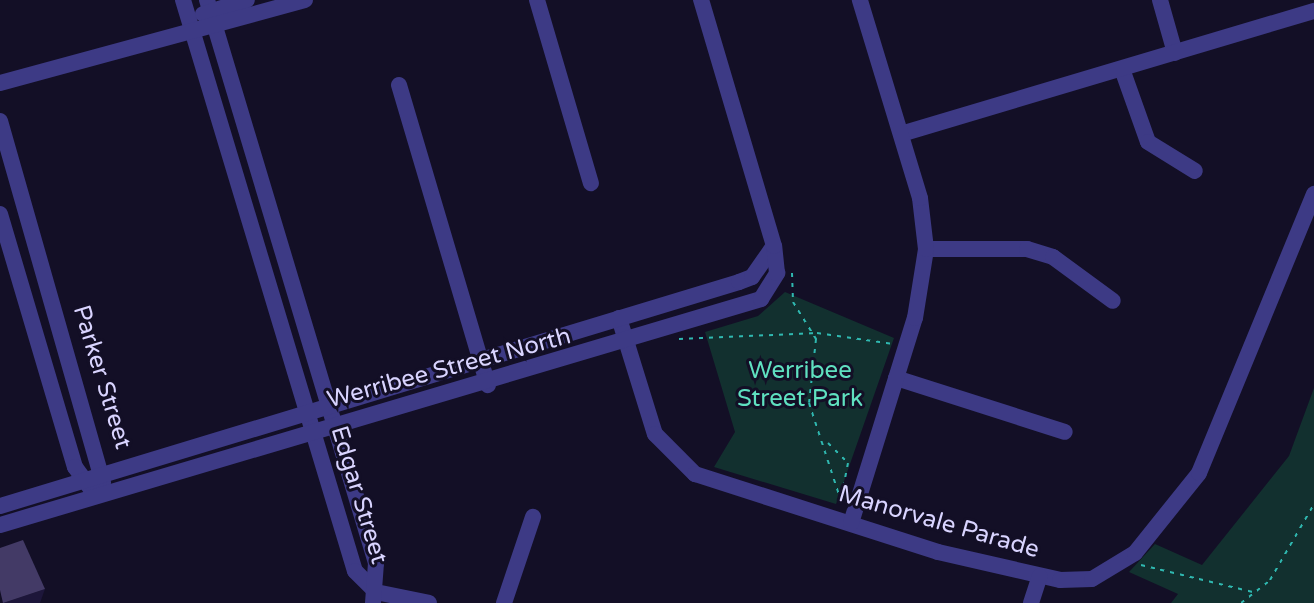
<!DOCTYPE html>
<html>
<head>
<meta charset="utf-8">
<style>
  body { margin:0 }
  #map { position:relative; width:1314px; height:603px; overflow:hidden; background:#130f26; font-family:"Varela Round",sans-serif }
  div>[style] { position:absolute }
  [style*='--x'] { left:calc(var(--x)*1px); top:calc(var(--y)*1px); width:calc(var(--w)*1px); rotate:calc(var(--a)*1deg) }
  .green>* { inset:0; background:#12302f }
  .path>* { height:2px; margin-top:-1px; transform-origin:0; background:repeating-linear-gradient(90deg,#2fb8b0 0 4px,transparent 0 10px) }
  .minor>* { height:16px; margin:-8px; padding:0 8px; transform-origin:8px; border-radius:8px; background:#3d3a85 }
  .shaded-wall>* { inset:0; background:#1d163a }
  .building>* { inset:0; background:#433a66 }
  span { translate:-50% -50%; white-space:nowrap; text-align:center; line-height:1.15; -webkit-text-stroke:6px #130f26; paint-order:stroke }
  .street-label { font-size:24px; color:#d9d4ff }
  .park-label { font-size:24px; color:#5fe0c0 }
</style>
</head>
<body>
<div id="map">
  <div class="green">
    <div style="clip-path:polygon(785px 292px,894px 338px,836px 504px,714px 467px,735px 432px,705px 332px,758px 316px)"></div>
    <div style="clip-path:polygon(1314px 388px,1314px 603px,1171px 603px,1178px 594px,1129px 572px,1155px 544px,1202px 565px,1289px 456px)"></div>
  </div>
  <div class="path">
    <div style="--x:792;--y:273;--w:29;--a:88"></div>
    <div style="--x:793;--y:302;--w:44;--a:58.1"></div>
    <div style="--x:816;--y:339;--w:64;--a:96.2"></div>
    <div style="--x:809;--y:403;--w:106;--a:71.9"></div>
    <div style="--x:679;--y:339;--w:138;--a:-2.5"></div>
    <div style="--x:817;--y:333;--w:77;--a:8.2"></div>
    <div style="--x:828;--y:443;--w:28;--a:45"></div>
    <div style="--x:848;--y:463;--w:38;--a:101"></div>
    <div style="--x:1141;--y:565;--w:115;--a:13.6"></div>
    <div style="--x:1241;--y:603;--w:37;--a:-38"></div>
    <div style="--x:1270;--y:580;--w:88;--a:-59.9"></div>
  </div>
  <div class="minor">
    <div style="--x:183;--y:0;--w:596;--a:73.24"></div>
    <div style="--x:355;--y:571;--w:30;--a:45"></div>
    <div style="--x:376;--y:592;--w:54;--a:11.7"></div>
    <div style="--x:207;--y:0;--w:588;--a:73.29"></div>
    <div style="--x:376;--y:563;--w:40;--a:94.3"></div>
    <div style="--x:537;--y:0;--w:191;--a:73.6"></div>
    <div style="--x:1160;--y:0;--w:55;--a:74.2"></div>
    <div style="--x:203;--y:14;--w:46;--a:-17.7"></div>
    <div style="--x:1122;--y:69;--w:77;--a:70.4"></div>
    <div style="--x:1148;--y:142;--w:55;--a:31.7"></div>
    <div style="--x:0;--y:83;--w:316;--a:-15.2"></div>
    <div style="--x:399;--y:85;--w:313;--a:73.5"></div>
    <div style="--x:0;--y:121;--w:376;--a:74.1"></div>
    <div style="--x:901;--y:134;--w:431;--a:-16.6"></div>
    <div style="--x:0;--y:214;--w:264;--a:73.5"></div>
    <div style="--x:75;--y:467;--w:26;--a:54"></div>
    <div style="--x:926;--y:249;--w:101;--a:0"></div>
    <div style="--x:1027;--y:249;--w:27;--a:17"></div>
    <div style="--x:1053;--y:257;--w:74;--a:36.3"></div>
    <div style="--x:619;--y:318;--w:121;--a:72.8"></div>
    <div style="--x:655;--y:434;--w:57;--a:45"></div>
    <div style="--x:695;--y:474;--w:255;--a:17.8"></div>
    <div style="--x:938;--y:552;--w:125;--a:12.9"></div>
    <div style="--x:1060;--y:580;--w:32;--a:-2"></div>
    <div style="--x:1092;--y:579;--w:50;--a:-31.2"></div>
    <div style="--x:1135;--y:553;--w:102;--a:-51.3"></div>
    <div style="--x:1199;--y:473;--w:302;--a:-67.6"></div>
    <div style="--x:896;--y:378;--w:177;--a:17.7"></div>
    <div style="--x:0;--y:506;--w:772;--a:-16.86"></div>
    <div style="--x:739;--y:282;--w:14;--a:-21"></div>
    <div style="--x:752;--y:277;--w:38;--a:-55"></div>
    <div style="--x:851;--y:523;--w:215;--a:-72.7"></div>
    <div style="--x:915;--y:318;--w:70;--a:-80.9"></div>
    <div style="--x:926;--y:249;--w:51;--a:-96.7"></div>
    <div style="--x:920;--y:198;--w:207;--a:-106.9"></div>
    <div style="--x:0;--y:525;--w:794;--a:-16.54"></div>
    <div style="--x:761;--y:299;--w:31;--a:-58"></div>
    <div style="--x:777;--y:273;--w:27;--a:-96"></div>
    <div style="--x:774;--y:246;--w:257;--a:-106.5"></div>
    <div style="--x:504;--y:603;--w:91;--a:-71.4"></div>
    <div style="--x:1031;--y:603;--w:28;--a:-72"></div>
  </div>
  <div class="shaded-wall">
    <div style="clip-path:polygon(45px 589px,40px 603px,3px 603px)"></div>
  </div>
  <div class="building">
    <div style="clip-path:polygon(23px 540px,45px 589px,3px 603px,0 590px,0 548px)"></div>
  </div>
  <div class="street-label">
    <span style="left:449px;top:368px;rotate:-15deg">Werribee Street North</span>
    <span style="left:102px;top:377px;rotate:73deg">Parker Street</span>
    <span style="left:359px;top:495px;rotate:73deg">Edgar Street</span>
    <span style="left:939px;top:522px;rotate:16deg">Manorvale Parade</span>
  </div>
  <div class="park-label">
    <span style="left:800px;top:385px">Werribee<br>Street Park</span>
  </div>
</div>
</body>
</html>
